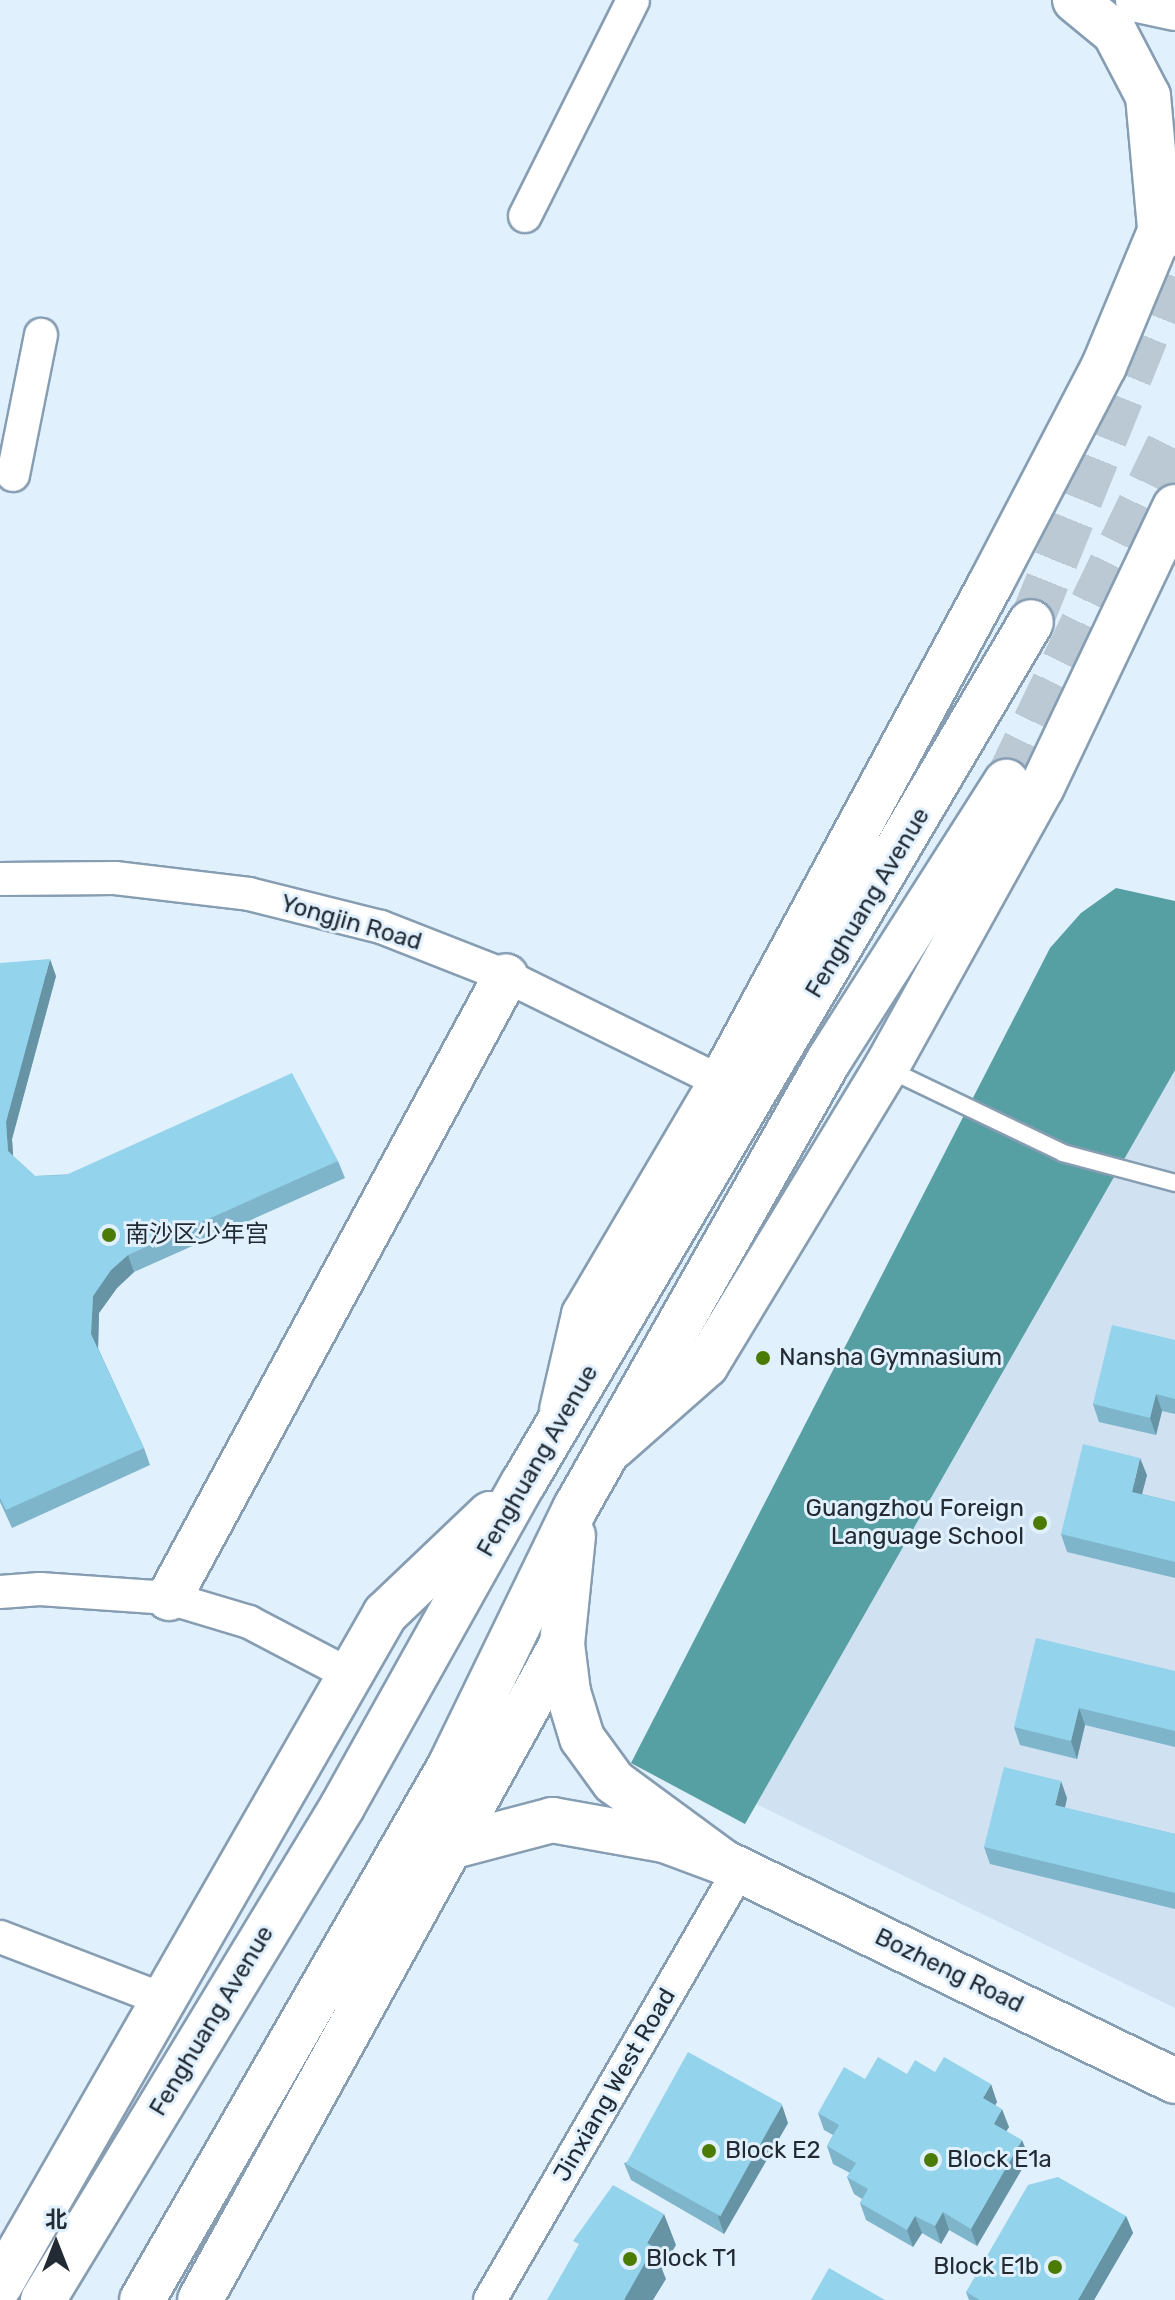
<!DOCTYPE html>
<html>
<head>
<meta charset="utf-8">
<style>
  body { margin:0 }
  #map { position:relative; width:1175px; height:2300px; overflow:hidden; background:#e1f0fd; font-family:Rubik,"Noto Sans SC",sans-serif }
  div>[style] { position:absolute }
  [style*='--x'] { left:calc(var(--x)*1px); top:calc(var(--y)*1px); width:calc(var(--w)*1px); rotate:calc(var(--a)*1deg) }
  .built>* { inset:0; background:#d0e1f2 }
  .water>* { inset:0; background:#569fa3 }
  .primary-tunnel>* { height:44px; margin-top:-22px; transform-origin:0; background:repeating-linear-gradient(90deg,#bbc9d5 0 44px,transparent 0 66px) }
  .roads { filter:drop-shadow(2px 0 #869db2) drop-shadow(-2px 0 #869db2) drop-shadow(0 2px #869db2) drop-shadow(0 -2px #869db2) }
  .lane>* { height:16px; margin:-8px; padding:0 8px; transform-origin:8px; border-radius:8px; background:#fff }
  .street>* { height:32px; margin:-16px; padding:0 16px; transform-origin:16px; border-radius:16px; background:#fff }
  .secondary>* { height:44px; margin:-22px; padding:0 22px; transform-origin:22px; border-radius:22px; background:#fff }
  .primary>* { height:44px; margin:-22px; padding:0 22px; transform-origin:22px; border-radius:22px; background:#fff }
  .wall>* { inset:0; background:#7eb5cb }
  .shaded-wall>* { inset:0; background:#6794a5 }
  .building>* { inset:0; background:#93d3ec; transform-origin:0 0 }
  .dots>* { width:22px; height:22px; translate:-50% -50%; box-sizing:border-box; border:4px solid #e1f0fd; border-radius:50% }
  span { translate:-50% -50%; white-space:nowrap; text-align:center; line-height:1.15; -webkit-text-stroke:6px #e1f0fd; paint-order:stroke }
  .street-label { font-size:24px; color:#222b33 }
  .poi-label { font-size:24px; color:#222b33 }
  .left { translate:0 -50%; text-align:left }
  .right { translate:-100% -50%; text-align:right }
  .north { position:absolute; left:16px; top:2204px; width:80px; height:80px; -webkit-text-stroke:6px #e1f0fd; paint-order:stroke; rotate:0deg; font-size:22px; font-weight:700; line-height:32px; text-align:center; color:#222b33 }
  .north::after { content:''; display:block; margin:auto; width:28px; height:36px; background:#222b33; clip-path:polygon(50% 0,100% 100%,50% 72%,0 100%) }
</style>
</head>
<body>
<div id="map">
  <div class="built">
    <div style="clip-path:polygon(1175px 1052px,1175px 2008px,752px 1802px)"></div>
  </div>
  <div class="water">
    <div style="clip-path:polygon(1116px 888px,1175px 901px,1175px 1070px,745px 1824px,631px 1763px,1050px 948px,1081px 913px)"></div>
  </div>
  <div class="primary-tunnel">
    <div style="--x:1031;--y:622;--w:385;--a:-68"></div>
    <div style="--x:1006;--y:782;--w:390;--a:-64.3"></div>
  </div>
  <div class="roads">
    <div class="lane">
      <div style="--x:888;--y:1069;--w:194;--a:25.6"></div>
      <div style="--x:1063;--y:1153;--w:116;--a:15"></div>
    </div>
    <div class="street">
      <div style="--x:525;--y:216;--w:241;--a:-63.4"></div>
      <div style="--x:13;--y:475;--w:143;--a:-78.7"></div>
      <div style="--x:0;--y:879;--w:115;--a:-0.5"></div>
      <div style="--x:115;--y:878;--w:135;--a:6.8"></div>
      <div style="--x:249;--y:894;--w:136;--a:14"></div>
      <div style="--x:381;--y:927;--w:134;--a:21.4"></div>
      <div style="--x:506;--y:976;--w:240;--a:26.2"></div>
      <div style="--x:0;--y:1592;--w:40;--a:-4.3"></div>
      <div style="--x:40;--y:1589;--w:129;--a:4"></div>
      <div style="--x:169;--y:1598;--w:84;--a:16.7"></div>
      <div style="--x:249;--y:1622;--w:114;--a:27.7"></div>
      <div style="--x:0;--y:1937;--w:176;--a:21"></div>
      <div style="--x:490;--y:2300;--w:498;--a:-59.9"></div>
    </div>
    <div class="secondary">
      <div style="--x:562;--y:1410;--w:98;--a:-77"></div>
      <div style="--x:584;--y:1315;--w:270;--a:-59.5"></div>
      <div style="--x:721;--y:1082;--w:570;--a:-61.59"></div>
      <div style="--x:992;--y:581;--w:242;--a:-62.5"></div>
      <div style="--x:1104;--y:366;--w:180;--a:-67.4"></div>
      <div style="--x:613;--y:1447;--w:124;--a:-41.4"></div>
      <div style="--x:706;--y:1365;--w:347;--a:-58.8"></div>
      <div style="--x:886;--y:1068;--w:321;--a:-61"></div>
      <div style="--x:1042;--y:787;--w:310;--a:-64.6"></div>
      <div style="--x:169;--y:1598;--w:707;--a:-61.55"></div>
      <div style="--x:450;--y:1847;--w:106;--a:-14.8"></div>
      <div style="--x:552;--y:1820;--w:114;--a:10.1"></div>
      <div style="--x:664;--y:1840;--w:63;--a:20.4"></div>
      <div style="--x:723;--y:1862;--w:135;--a:-143.7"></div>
      <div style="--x:614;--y:1782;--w:54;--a:-126"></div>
      <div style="--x:582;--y:1738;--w:48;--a:-106.9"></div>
      <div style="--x:568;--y:1692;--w:48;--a:-97.1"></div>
      <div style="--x:723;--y:1862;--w:502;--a:25.85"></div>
    </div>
    <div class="primary">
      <div style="--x:1075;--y:0;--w:52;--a:39.5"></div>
      <div style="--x:1115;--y:33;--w:71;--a:62.4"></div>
      <div style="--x:1148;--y:96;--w:143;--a:84.8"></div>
      <div style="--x:1138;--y:0;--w:38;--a:12"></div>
      <div style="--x:0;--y:2285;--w:774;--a:-60.15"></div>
      <div style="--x:385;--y:1614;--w:145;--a:-43.6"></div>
      <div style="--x:43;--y:2300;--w:577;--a:-58.76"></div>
      <div style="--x:342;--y:1807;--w:372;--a:-60.8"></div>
      <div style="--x:524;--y:1482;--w:998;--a:-59.48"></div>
      <div style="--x:142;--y:2300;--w:616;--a:-60.02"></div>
      <div style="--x:450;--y:1766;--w:288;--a:-64.1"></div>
      <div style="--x:576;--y:1507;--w:514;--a:-60.49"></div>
      <div style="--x:829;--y:1060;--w:330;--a:-57.5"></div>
      <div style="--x:200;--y:2300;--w:749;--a:-61.11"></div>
      <div style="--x:562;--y:1644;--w:109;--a:-84.2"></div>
    </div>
  </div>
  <div class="wall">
    <div style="clip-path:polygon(0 963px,56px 976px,12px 1139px,13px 1156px,35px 1176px,338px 1161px,345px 1178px,134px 1272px,117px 1288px,99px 1313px,98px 1348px,144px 1448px,150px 1465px,12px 1528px,0 1502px)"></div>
    <div style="clip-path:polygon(1175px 1340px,1175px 1414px,1162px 1411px,1156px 1435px,1099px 1422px,1093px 1404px)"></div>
    <div style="clip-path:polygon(1147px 1475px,1142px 1494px,1175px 1502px,1175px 1578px,1067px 1552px,1061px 1534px)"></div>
    <div style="clip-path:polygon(1175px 1671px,1175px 1747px,1085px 1725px,1077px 1759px,1020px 1745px,1014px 1727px)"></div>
    <div style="clip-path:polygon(1067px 1798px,1065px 1808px,1175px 1834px,1175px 1909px,990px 1864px,984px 1847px)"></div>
    <div style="clip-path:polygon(935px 2072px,997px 2102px,995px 2105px,1009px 2127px,1006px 2131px,1029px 2157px,977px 2246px,949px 2230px,941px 2244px,922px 2233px,913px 2247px,866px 2220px,860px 2203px,862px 2199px,854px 2194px,847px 2177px,850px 2173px,833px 2164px,827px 2146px,833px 2135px,824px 2130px,818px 2113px,865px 2079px)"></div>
    <div style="clip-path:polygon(788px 2123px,724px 2234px,631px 2180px,624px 2163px)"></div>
    <div style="clip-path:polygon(1126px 2216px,1133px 2233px,1094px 2300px,969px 2300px,966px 2292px)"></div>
  </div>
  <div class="shaded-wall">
    <div style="clip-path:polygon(50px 959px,56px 976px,12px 1139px,14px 1168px,8px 1151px,6px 1122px)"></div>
    <div style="clip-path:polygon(128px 1255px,134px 1272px,117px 1288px,99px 1313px,98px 1351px,91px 1334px,93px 1296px,111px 1270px)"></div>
    <div style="clip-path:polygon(1156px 1394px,1162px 1411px,1156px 1435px,1150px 1418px)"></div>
    <div style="clip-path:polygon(1140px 1458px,1147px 1475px,1138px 1509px,1132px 1492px)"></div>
    <div style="clip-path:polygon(1079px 1708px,1085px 1725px,1077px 1759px,1071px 1741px)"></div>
    <div style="clip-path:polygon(1061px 1781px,1067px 1798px,1061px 1823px,1055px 1805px)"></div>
    <div style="clip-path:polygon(991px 2084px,997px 2102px,989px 2116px,983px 2098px)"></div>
    <div style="clip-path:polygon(782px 2105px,788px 2123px,724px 2234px,718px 2216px)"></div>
    <div style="clip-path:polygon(1002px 2109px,1009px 2127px,1000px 2141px,994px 2124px)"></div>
    <div style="clip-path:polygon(1022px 2140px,1029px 2157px,977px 2246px,971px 2229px)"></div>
    <div style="clip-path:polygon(943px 2212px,949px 2230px,941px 2244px,935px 2226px)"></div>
    <div style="clip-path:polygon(664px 2214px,676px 2245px,662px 2269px,666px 2279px,653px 2300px,624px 2300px,647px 2243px)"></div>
    <div style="clip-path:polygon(915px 2216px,922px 2233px,913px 2247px,907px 2230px)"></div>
    <div style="clip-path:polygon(1126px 2216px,1133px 2233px,1094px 2300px,1078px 2300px)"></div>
  </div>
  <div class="building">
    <div style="clip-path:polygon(50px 959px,6px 1122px,8px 1151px,35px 1176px,66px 1175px,292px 1073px,338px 1161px,128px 1255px,111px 1270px,93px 1296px,91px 1334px,144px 1448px,6px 1510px,0 1498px,0 963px)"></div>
    <div style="clip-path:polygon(1112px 1325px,1175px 1340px,1175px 1399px,1156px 1394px,1150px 1418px,1093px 1404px)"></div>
    <div style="clip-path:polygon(1083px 1444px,1140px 1458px,1132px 1492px,1175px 1502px,1175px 1562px,1061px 1534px)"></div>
    <div style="clip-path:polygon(1036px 1638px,1175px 1671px,1175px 1731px,1079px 1708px,1071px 1741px,1014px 1727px)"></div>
    <div style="clip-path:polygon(1004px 1767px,1061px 1781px,1055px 1805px,1175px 1834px,1175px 1893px,984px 1847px)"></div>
    <div style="left:688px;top:2052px;width:108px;height:128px;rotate:29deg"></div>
    <div style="clip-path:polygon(878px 2057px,907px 2074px,915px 2060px,935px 2072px,944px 2057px,991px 2084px,983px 2098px,1002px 2109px,994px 2124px,1022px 2140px,971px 2229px,943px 2212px,935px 2226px,915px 2216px,907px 2230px,860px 2203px,868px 2189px,847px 2177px,856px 2163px,827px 2146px,839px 2125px,818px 2113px,844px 2067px,865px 2079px)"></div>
    <div style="clip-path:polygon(1058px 2177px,1126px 2216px,1078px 2300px,980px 2300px,966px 2292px,1028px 2185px)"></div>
    <div style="clip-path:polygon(613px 2185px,664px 2214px,647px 2243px,654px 2247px,624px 2300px,547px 2300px,579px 2244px,573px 2241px)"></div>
    <div style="clip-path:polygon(829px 2268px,885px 2300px,811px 2300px)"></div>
  </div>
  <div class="dots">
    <div style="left:109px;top:1235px;background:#4c7b03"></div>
    <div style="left:763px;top:1358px;background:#4c7b03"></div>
    <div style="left:1040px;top:1523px;background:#4c7b03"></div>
    <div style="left:709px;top:2151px;background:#4c7b03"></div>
    <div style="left:931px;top:2160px;background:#4c7b03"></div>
    <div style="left:630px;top:2259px;background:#4c7b03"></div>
    <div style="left:1055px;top:2267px;background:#4c7b03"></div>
  </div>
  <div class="street-label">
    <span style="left:868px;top:903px;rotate:-59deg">Fenghuang Avenue</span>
    <span style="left:351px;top:923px;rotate:16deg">Yongjin Road</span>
    <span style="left:538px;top:1461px;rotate:-60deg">Fenghuang Avenue</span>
    <span style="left:949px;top:1971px;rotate:26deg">Bozheng Road</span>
    <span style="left:212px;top:2021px;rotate:-59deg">Fenghuang Avenue</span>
    <span style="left:615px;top:2085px;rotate:-60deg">Jinxiang West Road</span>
  </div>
  <div class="poi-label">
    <span class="left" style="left:125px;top:1235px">南沙区少年宫</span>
    <span class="left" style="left:779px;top:1358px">Nansha Gymnasium</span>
    <span class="right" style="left:1024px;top:1523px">Guangzhou Foreign<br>Language School</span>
    <span class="left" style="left:725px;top:2151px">Block E2</span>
    <span class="left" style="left:947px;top:2160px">Block E1a</span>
    <span class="left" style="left:646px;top:2259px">Block T1</span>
    <span class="right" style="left:1039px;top:2267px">Block E1b</span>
  </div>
  <div class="north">北</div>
</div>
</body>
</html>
